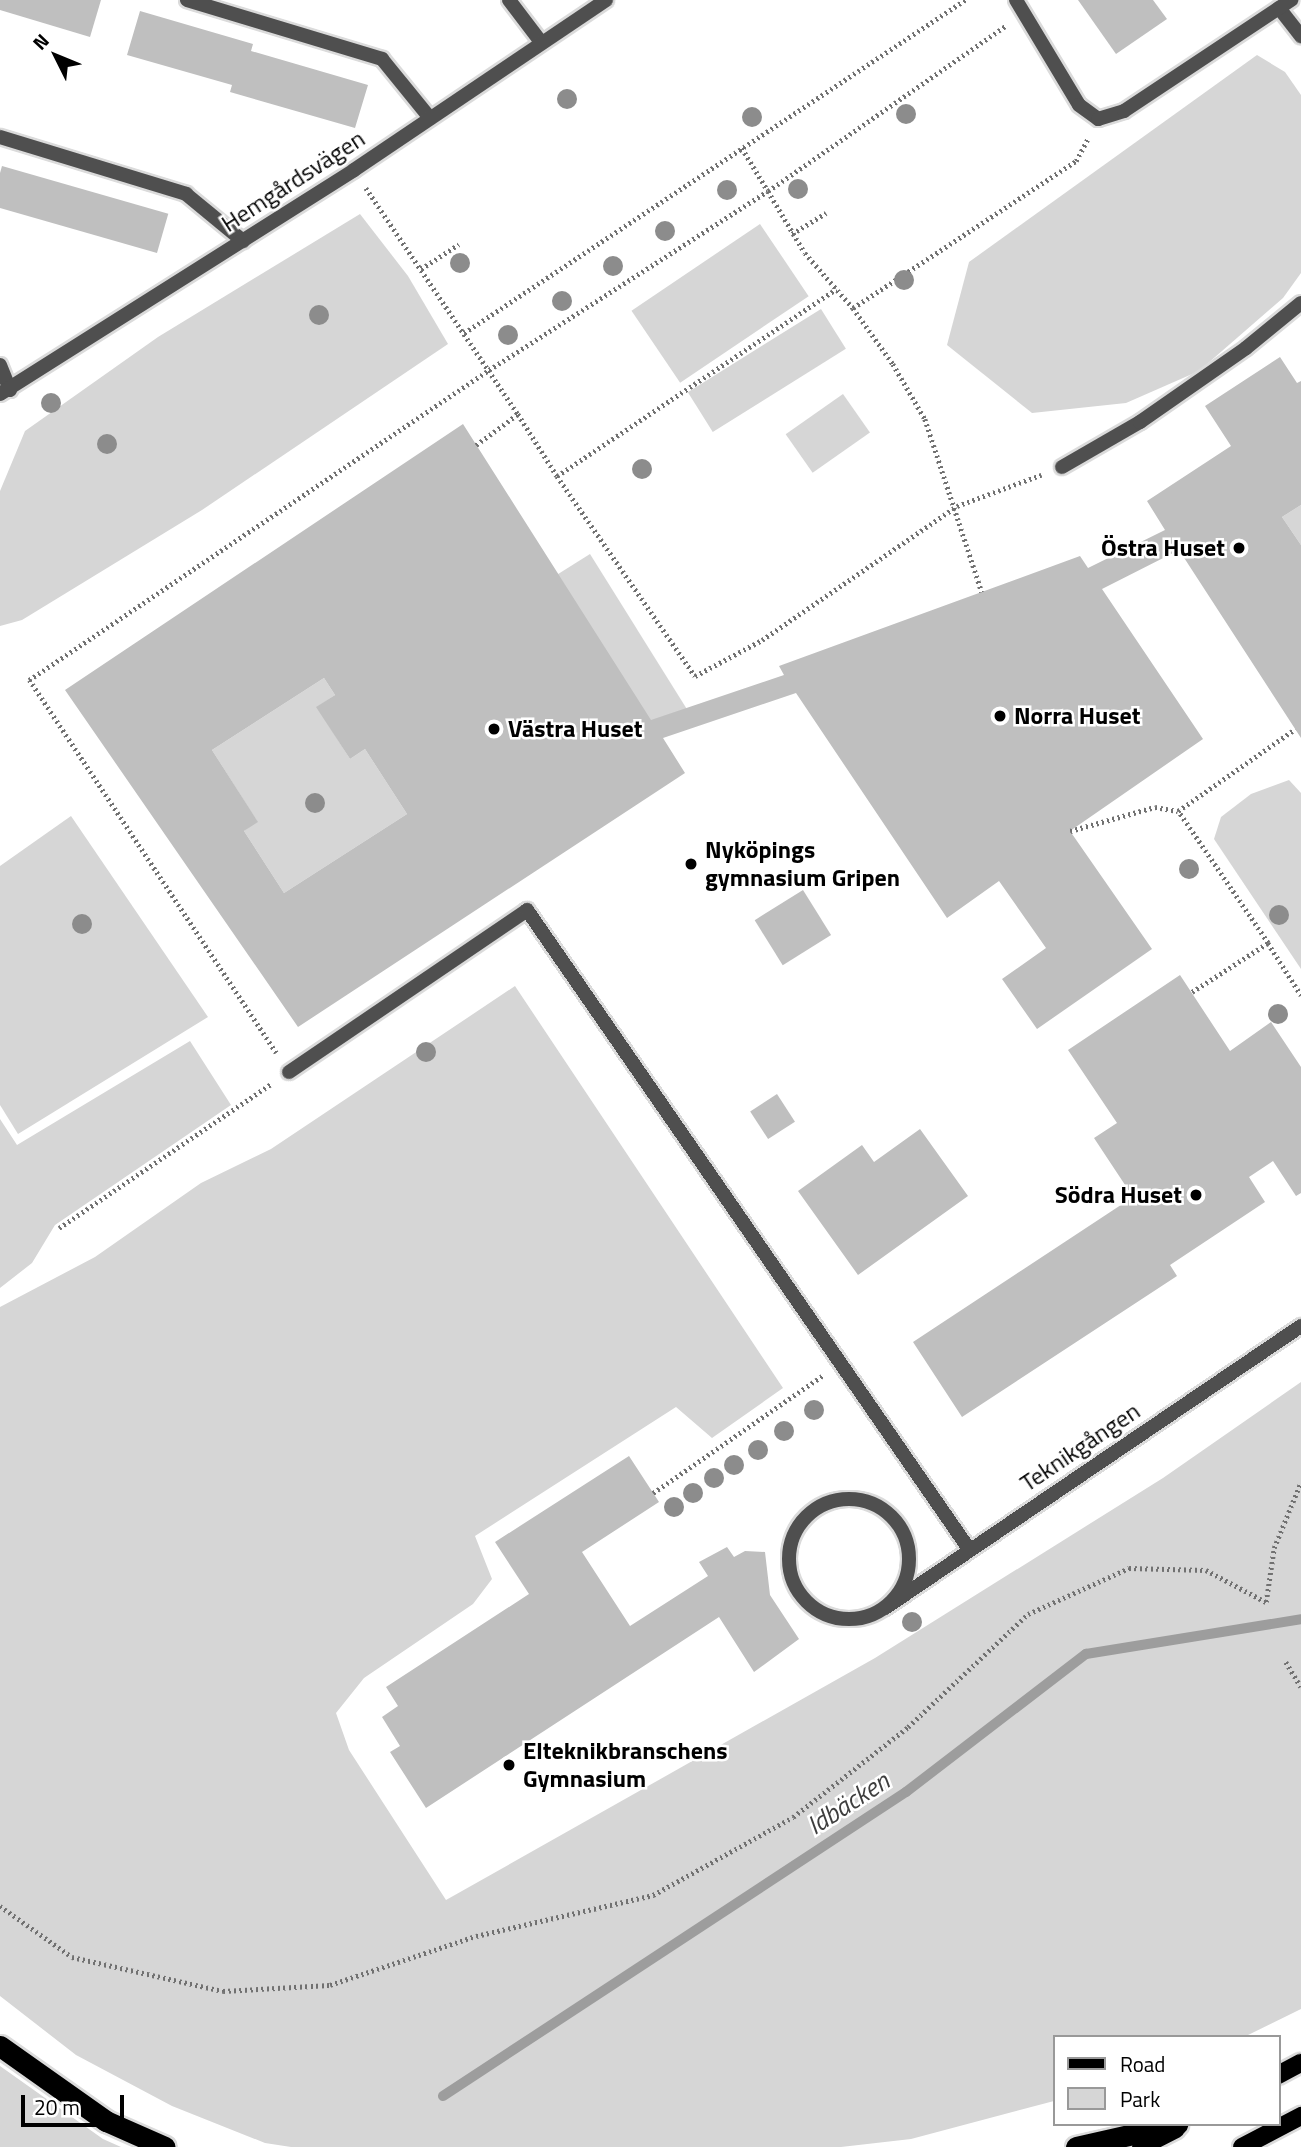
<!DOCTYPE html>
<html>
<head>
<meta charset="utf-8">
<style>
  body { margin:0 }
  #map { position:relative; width:1301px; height:2147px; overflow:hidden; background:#fff; font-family:"Titillium Web",sans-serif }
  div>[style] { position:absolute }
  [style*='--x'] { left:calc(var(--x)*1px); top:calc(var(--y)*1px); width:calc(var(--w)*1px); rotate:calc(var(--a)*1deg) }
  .green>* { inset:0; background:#d6d6d6; transform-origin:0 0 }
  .stream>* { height:10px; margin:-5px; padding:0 5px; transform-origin:5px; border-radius:5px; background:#9d9d9d }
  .building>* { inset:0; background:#bfbfbf; transform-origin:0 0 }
  .path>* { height:4.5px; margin-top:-2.25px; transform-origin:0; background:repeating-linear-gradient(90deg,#717171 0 2px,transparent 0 5.5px) }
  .roads { filter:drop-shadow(2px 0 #dbdbdb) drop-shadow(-2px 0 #dbdbdb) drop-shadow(0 2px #dbdbdb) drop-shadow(0 -2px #dbdbdb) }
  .service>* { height:14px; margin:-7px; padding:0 7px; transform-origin:7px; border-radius:7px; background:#4f4f4f }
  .minor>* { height:14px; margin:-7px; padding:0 7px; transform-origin:7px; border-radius:7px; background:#4f4f4f }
  .minor>.ring { margin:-7px; padding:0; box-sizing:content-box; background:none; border:14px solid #4f4f4f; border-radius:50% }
  .primary>* { height:18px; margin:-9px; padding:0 9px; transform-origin:9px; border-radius:9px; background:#000 }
  .motorway>* { height:21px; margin:-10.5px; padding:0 10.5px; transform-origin:10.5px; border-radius:10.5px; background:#000 }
  .trees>* { width:20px; height:20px; margin:-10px; border-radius:50%; background:#8c8c8c }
  .dots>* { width:19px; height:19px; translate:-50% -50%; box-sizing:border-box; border:4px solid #fff; border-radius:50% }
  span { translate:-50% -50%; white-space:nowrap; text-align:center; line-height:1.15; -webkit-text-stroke:5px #fff; paint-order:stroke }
  .street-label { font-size:24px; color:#000 }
  .poi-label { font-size:24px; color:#000; font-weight:700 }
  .right { translate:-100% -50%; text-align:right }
  .left { translate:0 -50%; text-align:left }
  .water-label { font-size:26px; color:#3e3e3e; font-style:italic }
  .legend { position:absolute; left:1053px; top:2035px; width:228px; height:91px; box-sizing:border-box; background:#fff; border:2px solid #999; margin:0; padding:9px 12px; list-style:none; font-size:21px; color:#000 }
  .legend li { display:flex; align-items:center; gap:14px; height:35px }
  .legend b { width:35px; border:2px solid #999 }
  .north { position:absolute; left:21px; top:21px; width:70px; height:70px; -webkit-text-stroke:5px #fff; paint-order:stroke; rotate:313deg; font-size:19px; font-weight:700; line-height:28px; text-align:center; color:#000 }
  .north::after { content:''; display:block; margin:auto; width:24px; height:32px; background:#000; clip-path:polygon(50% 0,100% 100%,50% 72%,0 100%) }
  .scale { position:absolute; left:21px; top:2095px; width:103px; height:32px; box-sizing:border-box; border:4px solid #000; border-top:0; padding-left:9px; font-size:21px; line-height:24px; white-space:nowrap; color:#000; -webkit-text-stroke:5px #fff; paint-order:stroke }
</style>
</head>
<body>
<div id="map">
  <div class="green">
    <div style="clip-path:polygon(1257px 55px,1285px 72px,1301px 95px,1301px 273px,1283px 298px,1199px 371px,1126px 403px,1032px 413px,947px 345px,969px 262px)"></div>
    <div style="clip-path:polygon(360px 214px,408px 276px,448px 344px,202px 510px,22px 620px,0 626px,0 491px,25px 431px,158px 337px)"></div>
    <div style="left:760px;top:224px;width:87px;height:155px;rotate:56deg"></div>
    <div style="left:821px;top:309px;width:47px;height:157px;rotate:58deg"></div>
    <div style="left:843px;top:394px;width:47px;height:70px;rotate:55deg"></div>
    <div style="clip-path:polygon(1301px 505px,1301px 545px,1282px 517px)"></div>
    <div style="left:590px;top:554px;width:183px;height:38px;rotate:58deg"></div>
    <div style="clip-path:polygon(324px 678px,335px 695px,317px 707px,350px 759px,365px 749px,407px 814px,284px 893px,244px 831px,257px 821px,212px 750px)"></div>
    <div style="clip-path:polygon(1289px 780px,1301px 793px,1301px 969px,1214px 839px,1221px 817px,1251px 794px)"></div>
    <div style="clip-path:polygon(71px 816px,208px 1017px,18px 1134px,0 1105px,0 866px)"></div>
    <div style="clip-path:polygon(515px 986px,783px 1388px,712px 1438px,676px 1407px,475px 1536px,492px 1579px,473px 1604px,364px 1678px,336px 1713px,349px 1750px,446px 1900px,875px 1658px,1163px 1478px,1301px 1382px,1301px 2009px,1244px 2037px,1054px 2037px,1054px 2101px,911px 2139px,841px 2147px,291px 2147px,265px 2143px,172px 2106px,76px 2055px,0 1996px,0 1307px,95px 1257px,201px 1183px,271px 1149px)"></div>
    <div style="clip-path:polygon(190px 1041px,231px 1105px,55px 1225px,32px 1263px,0 1288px,0 1119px,17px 1145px)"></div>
    <div style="clip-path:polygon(0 2066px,103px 2139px,121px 2147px,0 2147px)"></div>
  </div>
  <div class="stream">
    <div style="--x:443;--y:2096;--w:554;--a:-33.29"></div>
    <div style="--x:906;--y:1792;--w:227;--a:-37.5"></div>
    <div style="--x:1086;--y:1654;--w:218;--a:-9.2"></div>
  </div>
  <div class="building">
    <div style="clip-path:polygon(0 0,101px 0,90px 37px,0 10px)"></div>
    <div style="clip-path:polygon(1078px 0,1153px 0,1167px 19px,1116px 54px)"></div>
    <div style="clip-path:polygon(140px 11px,253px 44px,251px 51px,368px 85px,355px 128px,230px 92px,232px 85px,127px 55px)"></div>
    <div style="left:2px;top:166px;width:173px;height:41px;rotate:16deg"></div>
    <div style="clip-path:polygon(evenodd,1280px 357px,1297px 383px,1301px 381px,1301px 505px,1282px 517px,1301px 545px,1301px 738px,1179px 550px,1102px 589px,1203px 739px,1070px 831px,1152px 949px,1037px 1029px,1002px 979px,1046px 948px,999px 881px,947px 918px,796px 693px,663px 738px,685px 773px,298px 1027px,65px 690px,463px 424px,651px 720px,784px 675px,779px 666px,1080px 556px,1088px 568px,1165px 530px,1147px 501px,1231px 446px,1205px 406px,1280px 357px,324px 678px,335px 695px,316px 707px,350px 759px,365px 749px,407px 814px,284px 893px,244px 831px,258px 822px,212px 750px,324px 678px)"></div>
    <div style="left:803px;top:890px;width:53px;height:57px;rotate:58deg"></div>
    <div style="clip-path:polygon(1180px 975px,1230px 1051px,1271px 1022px,1301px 1067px,1301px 1193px,1296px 1196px,1273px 1161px,1249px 1177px,1265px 1202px,1170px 1265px,1177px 1276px,962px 1417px,913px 1342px,1133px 1197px,1094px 1138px,1117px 1123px,1068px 1050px)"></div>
    <div style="left:777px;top:1094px;width:33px;height:32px;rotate:57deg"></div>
    <div style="clip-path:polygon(920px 1129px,968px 1196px,858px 1275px,798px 1191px,862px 1145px,874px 1162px)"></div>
    <div style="clip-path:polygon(629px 1456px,659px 1502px,582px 1552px,630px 1626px,708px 1576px,699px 1562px,727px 1547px,734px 1557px,745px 1551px,765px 1552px,770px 1595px,799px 1639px,754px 1672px,719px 1617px,426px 1808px,390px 1752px,400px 1746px,382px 1717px,398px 1706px,386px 1687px,529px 1594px,495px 1542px)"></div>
  </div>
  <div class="path">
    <div style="--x:742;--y:148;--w:50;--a:58.8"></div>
    <div style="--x:768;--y:191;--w:289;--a:-34.8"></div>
    <div style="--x:366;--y:188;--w:272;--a:56.1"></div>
    <div style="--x:792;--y:234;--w:40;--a:-32"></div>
    <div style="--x:421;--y:269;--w:45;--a:-33.3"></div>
    <div style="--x:853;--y:308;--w:69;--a:54.5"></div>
    <div style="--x:893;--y:364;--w:64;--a:59.8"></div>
    <div style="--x:925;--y:419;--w:182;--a:71.8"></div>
    <div style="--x:464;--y:333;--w:602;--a:-33.61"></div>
    <div style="--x:476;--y:445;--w:52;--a:-36.4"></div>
    <div style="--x:518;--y:414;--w:73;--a:57.8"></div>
    <div style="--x:557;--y:476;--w:336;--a:-33.8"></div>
    <div style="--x:557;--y:476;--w:243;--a:55.4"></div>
    <div style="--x:695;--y:676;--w:76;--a:-28.2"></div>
    <div style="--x:762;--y:640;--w:237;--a:-34.5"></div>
    <div style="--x:957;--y:506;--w:90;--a:-20.3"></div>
    <div style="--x:1070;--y:831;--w:88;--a:-15.8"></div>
    <div style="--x:1155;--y:807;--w:23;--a:10"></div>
    <div style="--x:1268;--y:943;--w:160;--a:-124.3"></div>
    <div style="--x:1178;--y:811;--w:143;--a:-35"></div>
    <div style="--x:1192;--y:992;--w:90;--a:-32.8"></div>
    <div style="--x:1268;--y:943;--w:62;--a:57.6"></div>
    <div style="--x:276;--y:1053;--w:447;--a:-123.5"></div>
    <div style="--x:29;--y:680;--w:555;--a:-33.98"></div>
    <div style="--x:489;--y:370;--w:331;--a:-32.7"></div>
    <div style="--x:768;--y:191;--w:72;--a:59.2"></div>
    <div style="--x:805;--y:253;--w:73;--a:48.9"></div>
    <div style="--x:853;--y:308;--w:267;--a:-33.4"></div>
    <div style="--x:1076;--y:161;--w:26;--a:-62"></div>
    <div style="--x:59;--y:1228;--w:256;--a:-34.2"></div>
    <div style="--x:653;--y:1493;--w:206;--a:-34.7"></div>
    <div style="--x:1286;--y:1662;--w:29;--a:59"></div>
    <div style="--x:0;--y:1906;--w:88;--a:35.3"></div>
    <div style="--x:72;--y:1957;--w:155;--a:12.7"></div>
    <div style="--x:223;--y:1991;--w:107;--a:-3.2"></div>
    <div style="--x:330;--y:1985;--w:154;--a:-18.6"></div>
    <div style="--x:476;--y:1936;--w:182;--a:-13"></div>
    <div style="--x:653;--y:1895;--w:160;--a:-29.1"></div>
    <div style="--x:793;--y:1817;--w:146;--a:-38"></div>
    <div style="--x:908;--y:1727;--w:165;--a:-43.3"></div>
    <div style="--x:1028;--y:1614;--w:111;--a:-24.5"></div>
    <div style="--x:1129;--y:1568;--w:77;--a:1.5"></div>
    <div style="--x:1206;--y:1570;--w:68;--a:28.1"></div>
    <div style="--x:1266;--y:1602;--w:55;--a:-81.6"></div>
    <div style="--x:1274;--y:1548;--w:71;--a:-67.8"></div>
  </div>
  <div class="roads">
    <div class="service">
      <div style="--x:187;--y:0;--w:204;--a:16.8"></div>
      <div style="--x:382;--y:59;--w:76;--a:50.9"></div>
      <div style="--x:1279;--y:8;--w:36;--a:52"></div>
      <div style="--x:0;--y:137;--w:195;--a:17"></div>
      <div style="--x:186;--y:194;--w:74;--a:39.5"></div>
      <div style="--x:1062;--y:467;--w:90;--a:-30"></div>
      <div style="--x:1140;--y:422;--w:129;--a:-34.9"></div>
      <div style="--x:1246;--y:348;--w:71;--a:-39.3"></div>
      <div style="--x:289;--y:1072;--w:288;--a:-34.2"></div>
      <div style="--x:527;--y:910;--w:777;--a:55.33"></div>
    </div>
    <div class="minor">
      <div style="--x:509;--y:0;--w:53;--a:52.7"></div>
      <div style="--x:1016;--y:0;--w:122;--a:59"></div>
      <div style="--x:1079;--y:105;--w:24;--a:36"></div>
      <div style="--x:1098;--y:119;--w:27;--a:-17"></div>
      <div style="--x:1124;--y:111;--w:201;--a:-33.6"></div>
      <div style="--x:0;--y:365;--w:27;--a:68"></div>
      <div style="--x:0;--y:394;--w:419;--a:-32.3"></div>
      <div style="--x:354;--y:170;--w:304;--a:-34"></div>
      <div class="ring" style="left:789px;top:1499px;width:106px;height:106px"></div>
      <div style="--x:885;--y:1608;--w:503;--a:-34.13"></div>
    </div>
    <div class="primary">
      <div style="--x:1278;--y:2075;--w:26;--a:-28"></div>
      <div style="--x:1141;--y:2147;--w:39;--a:-27"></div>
      <div style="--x:1242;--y:2147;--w:67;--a:-27.7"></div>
    </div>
    <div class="motorway">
      <div style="--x:0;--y:2046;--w:130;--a:35.3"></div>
      <div style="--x:106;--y:2121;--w:64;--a:23.8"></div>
      <div style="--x:1076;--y:2147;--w:104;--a:-12.8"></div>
    </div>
  </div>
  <div class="trees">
    <div style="left:567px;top:99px"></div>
    <div style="left:906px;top:114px"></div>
    <div style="left:752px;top:117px"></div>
    <div style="left:798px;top:189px"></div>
    <div style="left:727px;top:190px"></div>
    <div style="left:665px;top:231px"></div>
    <div style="left:460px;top:263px"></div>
    <div style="left:613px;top:266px"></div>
    <div style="left:904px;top:280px"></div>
    <div style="left:562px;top:301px"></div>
    <div style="left:319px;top:315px"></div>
    <div style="left:508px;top:335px"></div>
    <div style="left:51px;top:403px"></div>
    <div style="left:107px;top:444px"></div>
    <div style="left:642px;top:469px"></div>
    <div style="left:315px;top:803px"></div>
    <div style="left:1189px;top:869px"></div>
    <div style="left:1279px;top:915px"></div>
    <div style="left:82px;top:924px"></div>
    <div style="left:1278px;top:1014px"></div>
    <div style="left:426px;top:1052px"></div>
    <div style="left:814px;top:1410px"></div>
    <div style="left:784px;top:1431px"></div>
    <div style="left:758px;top:1450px"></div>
    <div style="left:734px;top:1465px"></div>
    <div style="left:714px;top:1478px"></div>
    <div style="left:693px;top:1493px"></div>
    <div style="left:674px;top:1507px"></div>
    <div style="left:912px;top:1622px"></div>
  </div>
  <div class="dots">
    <div style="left:1239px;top:548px;background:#000"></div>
    <div style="left:1000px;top:716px;background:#000"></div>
    <div style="left:494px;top:729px;background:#000"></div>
    <div style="left:691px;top:864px;background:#000"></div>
    <div style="left:1196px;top:1195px;background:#000"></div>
    <div style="left:509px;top:1765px;background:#000"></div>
  </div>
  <div class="street-label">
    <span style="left:293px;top:181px;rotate:-33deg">Hemgårdsvägen</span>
    <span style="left:1080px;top:1447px;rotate:-34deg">Teknikgången</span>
  </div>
  <div class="poi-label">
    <span class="right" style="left:1225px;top:548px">Östra Huset</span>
    <span class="left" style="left:1014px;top:716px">Norra Huset</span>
    <span class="left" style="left:508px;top:729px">Västra Huset</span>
    <span class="left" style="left:705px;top:864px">Nyköpings<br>gymnasium Gripen</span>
    <span class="right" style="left:1182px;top:1195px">Södra Huset</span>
    <span class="left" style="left:523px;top:1765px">Elteknikbranschens<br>Gymnasium</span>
  </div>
  <div class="water-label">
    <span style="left:848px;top:1803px;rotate:-33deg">Idbäcken</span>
  </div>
  <ul class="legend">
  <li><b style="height:9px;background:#000"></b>Road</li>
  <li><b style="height:19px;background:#d6d6d6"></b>Park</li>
  </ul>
  <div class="north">N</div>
  <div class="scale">20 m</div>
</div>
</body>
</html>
